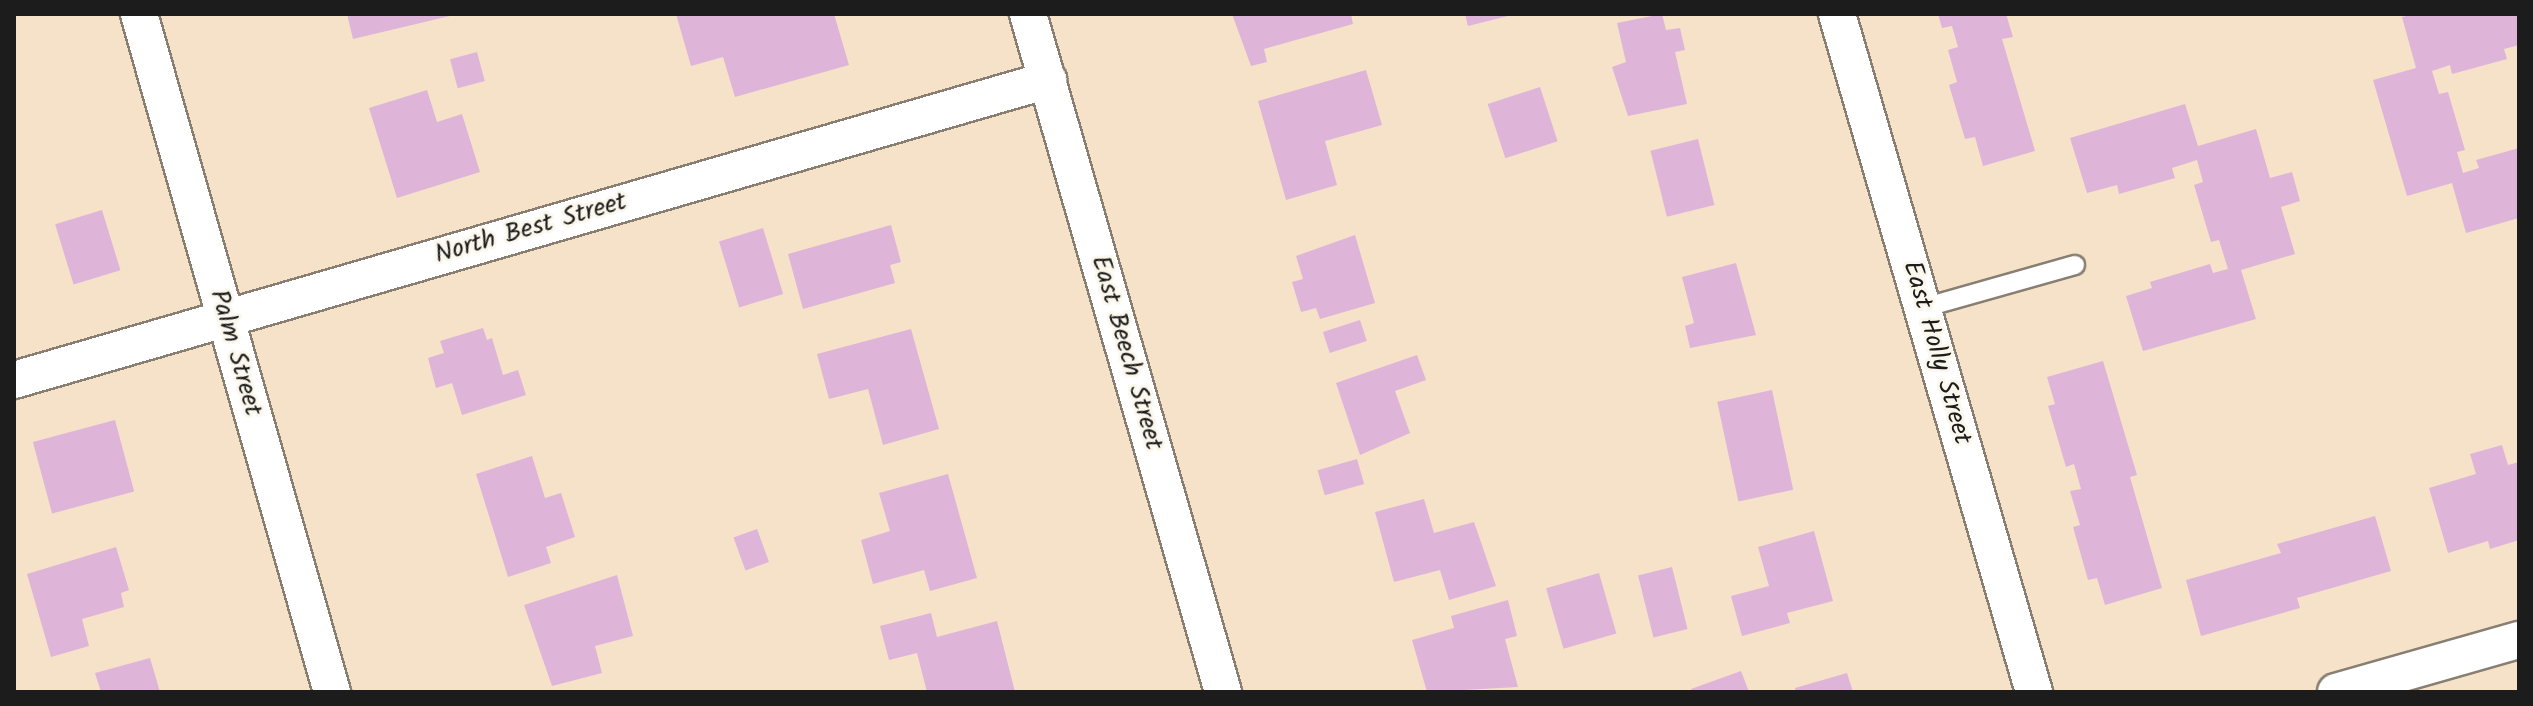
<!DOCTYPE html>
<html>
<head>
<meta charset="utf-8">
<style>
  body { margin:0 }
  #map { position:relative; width:2533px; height:706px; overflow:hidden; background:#f5e2c9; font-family:Kalam,sans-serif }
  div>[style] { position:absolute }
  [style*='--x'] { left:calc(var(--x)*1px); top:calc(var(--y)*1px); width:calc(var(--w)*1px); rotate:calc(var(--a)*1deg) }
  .building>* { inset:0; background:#deb5d9; transform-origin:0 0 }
  .roads { filter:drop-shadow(2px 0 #887f72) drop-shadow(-2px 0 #887f72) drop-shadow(0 2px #887f72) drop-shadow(0 -2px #887f72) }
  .lane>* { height:18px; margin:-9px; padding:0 9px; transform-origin:9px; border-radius:9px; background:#fff }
  .street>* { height:36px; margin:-18px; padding:0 18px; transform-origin:18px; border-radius:18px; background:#fff }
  span { translate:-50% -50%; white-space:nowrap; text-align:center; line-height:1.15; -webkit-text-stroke:6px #fbf7ec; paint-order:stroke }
  .street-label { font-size:26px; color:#1c1c1c }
  .frame { position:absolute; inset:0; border:16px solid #1c1c1c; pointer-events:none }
</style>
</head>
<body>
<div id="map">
  <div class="building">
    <div style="clip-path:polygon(347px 14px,454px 14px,454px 15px,353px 39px)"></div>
    <div style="clip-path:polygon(676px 14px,834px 14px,849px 65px,735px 97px,723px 57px,691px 66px)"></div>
    <div style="clip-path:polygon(1232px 14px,1351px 14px,1353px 24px,1264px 49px,1267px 62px,1251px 66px)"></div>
    <div style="clip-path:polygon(1465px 14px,1512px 14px,1512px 15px,1468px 26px)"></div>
    <div style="clip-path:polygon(1662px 14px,1666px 30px,1680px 28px,1685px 50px,1675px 52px,1687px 104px,1628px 116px,1612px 67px,1626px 62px,1617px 23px)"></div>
    <div style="clip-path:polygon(1938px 14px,2006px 14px,2013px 37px,2002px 39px,2035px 151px,1983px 166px,1975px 137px,1965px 139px,1949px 85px,1957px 82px,1948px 50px,1958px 47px,1952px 26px,1942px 28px)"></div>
    <div style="clip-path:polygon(2415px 14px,2519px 14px,2519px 45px,2504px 49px,2507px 59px,2452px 74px,2450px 65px,2432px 71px,2439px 94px,2448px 92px,2465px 150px,2457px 152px,2463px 173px,2479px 168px,2476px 160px,2519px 148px,2519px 218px,2466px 233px,2452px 183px,2407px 196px,2373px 80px,2416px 68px,2402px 17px)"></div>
    <div style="left:477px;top:52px;width:30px;height:28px;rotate:75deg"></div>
    <div style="clip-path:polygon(1366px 70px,1382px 125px,1325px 141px,1337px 185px,1286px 200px,1258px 101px)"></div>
    <div style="left:1540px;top:87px;width:57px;height:55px;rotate:72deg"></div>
    <div style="clip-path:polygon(427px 90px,437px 122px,462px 114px,480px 172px,397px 198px,369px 108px)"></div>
    <div style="clip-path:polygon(2185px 104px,2198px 146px,2256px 129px,2270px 178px,2292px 172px,2300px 201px,2281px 207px,2295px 254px,2241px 270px,2256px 319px,2143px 351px,2126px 296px,2152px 288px,2150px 282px,2210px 264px,2213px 273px,2228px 269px,2219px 240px,2211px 242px,2194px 185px,2203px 182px,2197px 160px,2172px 168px,2175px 178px,2119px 194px,2117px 185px,2087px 193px,2070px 138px)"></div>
    <div style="left:1698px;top:139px;width:68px;height:49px;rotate:76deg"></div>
    <div style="left:102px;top:210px;width:63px;height:49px;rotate:73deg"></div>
    <div style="clip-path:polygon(891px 225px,901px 262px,890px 265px,895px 283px,803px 309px,788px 254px)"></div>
    <div style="left:763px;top:228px;width:69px;height:46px;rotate:73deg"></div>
    <div style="clip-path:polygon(1355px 235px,1375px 303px,1320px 319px,1316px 308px,1301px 312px,1292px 282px,1303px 279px,1296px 256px)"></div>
    <div style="clip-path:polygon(1736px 263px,1756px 335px,1690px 348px,1685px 326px,1694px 323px,1682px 277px)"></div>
    <div style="left:1360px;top:320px;width:22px;height:39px;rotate:72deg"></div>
    <div style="clip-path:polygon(483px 328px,487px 340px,492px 338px,503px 375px,518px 370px,526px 395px,462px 415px,452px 383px,436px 388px,428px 358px,444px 353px,440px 341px)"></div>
    <div style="clip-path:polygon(911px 329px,939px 429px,883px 445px,868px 389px,829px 399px,817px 354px)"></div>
    <div style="clip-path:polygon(1417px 355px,1426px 380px,1395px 391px,1410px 433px,1360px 455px,1336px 383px)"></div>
    <div style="clip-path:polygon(2103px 361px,2137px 475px,2130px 477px,2162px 588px,2105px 605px,2097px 578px,2088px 580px,2073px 527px,2080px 525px,2070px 491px,2081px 489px,2074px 464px,2066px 467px,2048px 406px,2055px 404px,2047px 377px)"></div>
    <div style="left:1772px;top:390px;width:102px;height:56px;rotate:78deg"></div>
    <div style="left:115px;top:420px;width:74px;height:85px;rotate:75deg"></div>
    <div style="clip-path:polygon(2502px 445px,2508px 465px,2519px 462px,2519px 540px,2490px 549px,2488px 541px,2448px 553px,2429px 488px,2476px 474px,2470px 454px)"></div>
    <div style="clip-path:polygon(532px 456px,545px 498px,561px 493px,575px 537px,546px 547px,551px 563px,508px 577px,476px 474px)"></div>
    <div style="left:1357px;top:459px;width:26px;height:41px;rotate:74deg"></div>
    <div style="clip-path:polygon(948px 474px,977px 578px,930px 591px,924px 570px,873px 584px,861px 540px,890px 531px,879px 493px)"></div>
    <div style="clip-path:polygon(1424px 499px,1434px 533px,1474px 522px,1496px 586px,1449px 600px,1440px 570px,1394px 582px,1375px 512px)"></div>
    <div style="clip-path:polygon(2375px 516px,2391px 571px,2297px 598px,2300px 608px,2201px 636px,2186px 580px,2281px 553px,2277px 544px)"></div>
    <div style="left:757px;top:529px;width:35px;height:25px;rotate:70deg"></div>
    <div style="clip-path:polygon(1814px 531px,1833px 601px,1787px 613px,1790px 623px,1742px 636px,1731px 596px,1769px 586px,1758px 547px)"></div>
    <div style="clip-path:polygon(116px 547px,129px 590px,121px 593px,124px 607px,82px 619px,89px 646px,51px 657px,27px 574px)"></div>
    <div style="left:1672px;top:567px;width:64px;height:35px;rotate:76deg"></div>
    <div style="left:1599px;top:573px;width:63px;height:55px;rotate:74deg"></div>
    <div style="clip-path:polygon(617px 575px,633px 636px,595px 646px,602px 673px,552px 686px,524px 605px)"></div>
    <div style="clip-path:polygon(1508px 600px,1517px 636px,1505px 639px,1518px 687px,1427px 692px,1412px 640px,1454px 628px,1451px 616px)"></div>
    <div style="clip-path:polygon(931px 613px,937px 637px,997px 621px,1015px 692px,927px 692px,917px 653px,889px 660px,880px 626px)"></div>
    <div style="clip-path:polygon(150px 658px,160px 692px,101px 692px,95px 673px)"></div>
    <div style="clip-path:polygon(1741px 671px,1749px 692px,1692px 692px,1691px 689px)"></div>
    <div style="clip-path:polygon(1847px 673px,1853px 692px,1796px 692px,1795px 688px)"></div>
  </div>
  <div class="roads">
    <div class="lane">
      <div style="--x:1923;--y:308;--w:158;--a:-15.8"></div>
    </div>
    <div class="street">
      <div style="--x:139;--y:14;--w:705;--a:74.11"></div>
      <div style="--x:1028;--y:14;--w:705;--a:73.95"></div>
      <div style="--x:1837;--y:14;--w:706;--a:73.8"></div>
      <div style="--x:14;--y:380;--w:1077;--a:-16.18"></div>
      <div style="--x:2336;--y:692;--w:190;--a:-15.9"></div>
    </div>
  </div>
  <div class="street-label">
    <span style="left:531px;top:229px;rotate:-16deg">North Best Street</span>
    <span style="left:235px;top:353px;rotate:74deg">Palm Street</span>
    <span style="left:1126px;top:353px;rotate:74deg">East Beech Street</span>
    <span style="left:1936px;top:353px;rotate:74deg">East Holly Street</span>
  </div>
  <div class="frame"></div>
</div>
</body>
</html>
